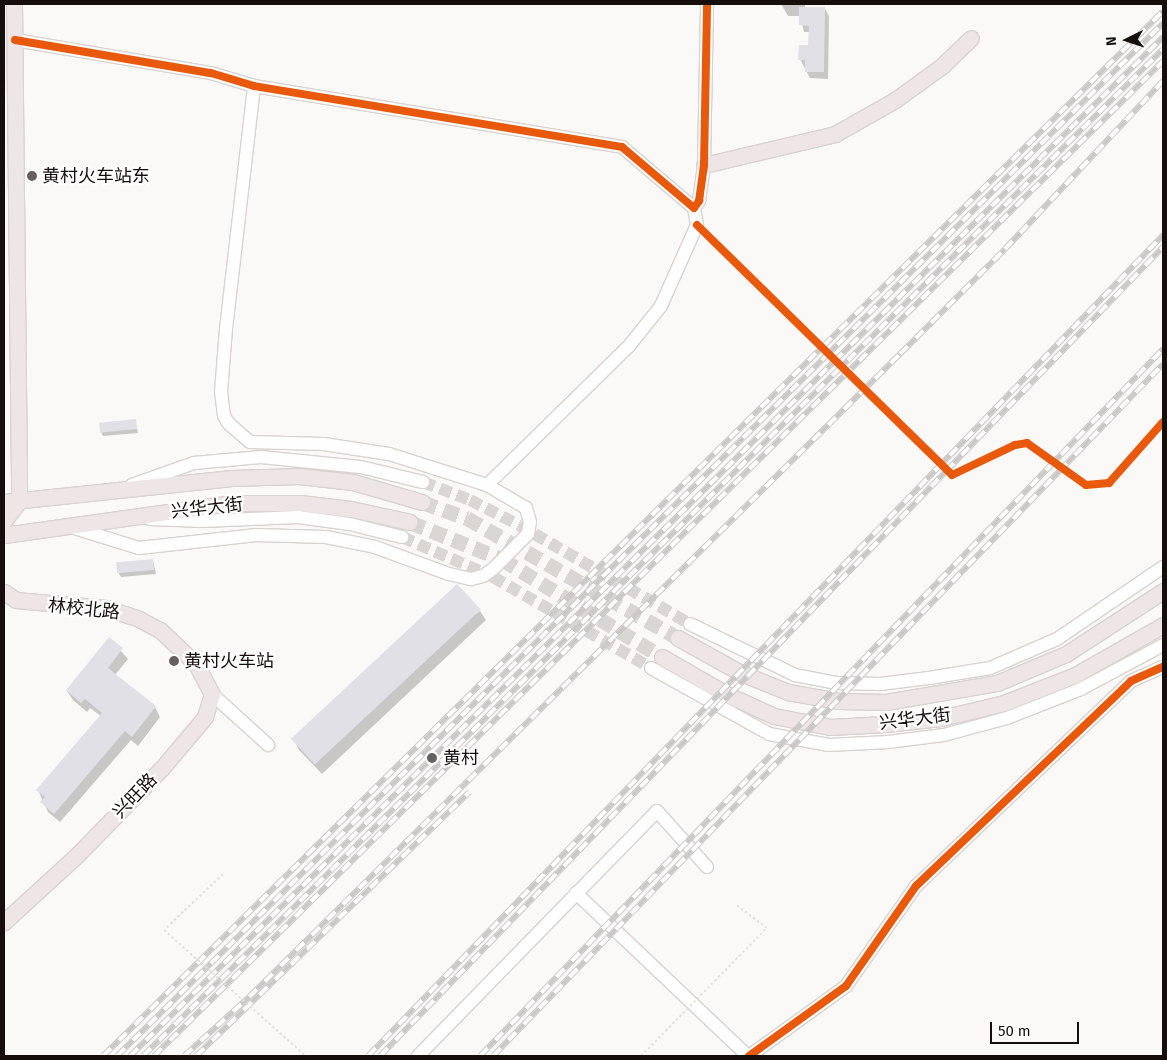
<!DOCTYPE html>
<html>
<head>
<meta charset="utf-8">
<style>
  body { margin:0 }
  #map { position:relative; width:1167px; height:1060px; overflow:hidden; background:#fbf9f7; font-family:"Fira Sans","Noto Sans SC",sans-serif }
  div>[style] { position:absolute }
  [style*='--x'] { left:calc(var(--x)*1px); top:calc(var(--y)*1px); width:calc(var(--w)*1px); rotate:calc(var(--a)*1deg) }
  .shadow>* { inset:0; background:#0003 }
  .building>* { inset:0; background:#e1e0e6; transform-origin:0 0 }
  .minor-tunnel>* { height:12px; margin-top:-6px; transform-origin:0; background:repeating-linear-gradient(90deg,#d9d6d4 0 12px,transparent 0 18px) }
  .major-tunnel>* { height:15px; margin-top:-7.5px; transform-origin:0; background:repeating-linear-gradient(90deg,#d9d6d4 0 15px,transparent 0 23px) }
  .roads { filter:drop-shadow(1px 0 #d9d3d0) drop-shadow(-1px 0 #d9d3d0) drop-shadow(0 1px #d9d3d0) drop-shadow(0 -1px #d9d3d0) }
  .minor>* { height:12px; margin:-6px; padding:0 6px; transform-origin:6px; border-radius:6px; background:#fefefe }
  .major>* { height:15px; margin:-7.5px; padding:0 7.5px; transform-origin:7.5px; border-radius:7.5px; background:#eee5e6 }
  .rail>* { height:5.5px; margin-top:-2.75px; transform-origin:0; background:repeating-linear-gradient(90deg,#fff 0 11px,#cbc9c8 0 22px); box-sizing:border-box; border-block:1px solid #cbc9c8 }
  .path-bridge>* { height:2px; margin-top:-1px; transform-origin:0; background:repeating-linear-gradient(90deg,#e1e0df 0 2.5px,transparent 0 5px) }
  .cycleway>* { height:8px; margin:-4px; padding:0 4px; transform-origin:4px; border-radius:4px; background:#e8590c }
  .dots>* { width:14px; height:14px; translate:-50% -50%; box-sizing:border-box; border:2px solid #fff; border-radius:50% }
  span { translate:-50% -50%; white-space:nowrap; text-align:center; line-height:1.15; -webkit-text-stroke:4.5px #fff; paint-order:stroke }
  .poi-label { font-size:18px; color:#160e0b }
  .left { translate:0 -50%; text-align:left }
  .street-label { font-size:18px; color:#160e0b }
  .frame { position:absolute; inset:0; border:5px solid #160e0b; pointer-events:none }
  .north { position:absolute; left:1102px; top:15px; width:50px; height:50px; -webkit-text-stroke:4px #fff; paint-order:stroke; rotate:266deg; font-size:14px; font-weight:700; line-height:20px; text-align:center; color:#160e0b }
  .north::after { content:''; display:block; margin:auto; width:18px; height:22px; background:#160e0b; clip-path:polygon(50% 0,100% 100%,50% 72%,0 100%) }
  .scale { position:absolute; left:990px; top:1022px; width:89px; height:22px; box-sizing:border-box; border:2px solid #160e0b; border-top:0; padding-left:6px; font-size:15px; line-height:18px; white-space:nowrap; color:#160e0b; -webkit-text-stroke:4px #fff; paint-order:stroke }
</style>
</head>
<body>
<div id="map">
  <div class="shadow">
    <div style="clip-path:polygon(781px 4px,805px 4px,805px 8px,825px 9px,829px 16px,828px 79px,810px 78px,800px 59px,810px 46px,810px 32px,804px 32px,800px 16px,788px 16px)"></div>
    <div style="clip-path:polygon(135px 420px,138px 433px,103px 436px,101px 432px)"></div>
    <div style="clip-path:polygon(153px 561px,156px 574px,121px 577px,118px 572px)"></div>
    <div style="clip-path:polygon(480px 611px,486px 620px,322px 774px,299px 750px,294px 740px)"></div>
    <div style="clip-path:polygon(109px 638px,128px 659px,115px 675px,155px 707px,160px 717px,138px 746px,131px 740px,60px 822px,48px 812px,38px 790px,101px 716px,90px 708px,87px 712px,73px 700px,67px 691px)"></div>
  </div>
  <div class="building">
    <div style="clip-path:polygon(799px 7px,825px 7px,824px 72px,805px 72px,805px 60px,798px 60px,799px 45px,808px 45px,809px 26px,799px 25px)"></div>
    <div style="left:136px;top:419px;width:10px;height:37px;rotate:84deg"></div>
    <div style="left:153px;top:559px;width:11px;height:37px;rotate:85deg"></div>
    <div style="left:457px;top:584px;width:35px;height:227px;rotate:47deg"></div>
    <div style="clip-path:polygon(109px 637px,123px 648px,108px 668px,156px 706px,132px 737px,125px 731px,54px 814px,40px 802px,45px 797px,36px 790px,102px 713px,85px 699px,81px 703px,66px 690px)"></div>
  </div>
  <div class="minor-tunnel">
    <div style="--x:423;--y:482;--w:50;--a:21"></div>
    <div style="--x:470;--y:500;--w:55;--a:27"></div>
    <div style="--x:519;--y:525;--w:198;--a:30.1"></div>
    <div style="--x:402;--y:537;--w:99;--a:23.7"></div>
    <div style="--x:493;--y:577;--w:182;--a:29.9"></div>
  </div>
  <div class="major-tunnel">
    <div style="--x:422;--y:502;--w:48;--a:19.6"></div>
    <div style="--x:467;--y:518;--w:243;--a:29.6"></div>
    <div style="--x:410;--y:522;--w:99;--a:21.9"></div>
    <div style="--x:502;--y:559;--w:188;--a:31.5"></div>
  </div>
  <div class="roads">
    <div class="minor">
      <div style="--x:15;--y:40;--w:199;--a:9.6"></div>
      <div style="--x:211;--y:73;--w:45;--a:16.8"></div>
      <div style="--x:254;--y:86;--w:373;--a:9.4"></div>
      <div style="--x:622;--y:147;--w:94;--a:40.3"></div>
      <div style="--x:694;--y:208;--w:17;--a:80"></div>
      <div style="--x:697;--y:225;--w:89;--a:114"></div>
      <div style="--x:661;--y:306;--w:51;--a:128.7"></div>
      <div style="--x:629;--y:346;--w:199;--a:135.6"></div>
      <div style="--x:694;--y:208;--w:9;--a:-54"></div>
      <div style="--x:699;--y:201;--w:36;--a:-82"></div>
      <div style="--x:704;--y:165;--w:161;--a:-88.9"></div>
      <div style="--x:132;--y:485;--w:66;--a:-19.5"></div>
      <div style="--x:194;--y:463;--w:67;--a:-5.1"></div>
      <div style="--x:261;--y:457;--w:100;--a:5.7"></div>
      <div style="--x:361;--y:467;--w:64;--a:13.6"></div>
      <div style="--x:150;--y:519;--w:52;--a:2.2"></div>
      <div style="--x:202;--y:521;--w:96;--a:-2.4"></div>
      <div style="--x:298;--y:517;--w:52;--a:7.7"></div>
      <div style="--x:350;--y:524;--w:54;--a:14"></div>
      <div style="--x:71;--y:527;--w:71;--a:17.2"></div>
      <div style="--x:139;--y:548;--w:118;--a:-6.3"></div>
      <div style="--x:256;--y:535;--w:70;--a:1.6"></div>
      <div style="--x:326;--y:537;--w:50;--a:11.5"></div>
      <div style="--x:375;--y:547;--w:79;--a:20"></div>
      <div style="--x:449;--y:574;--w:23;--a:13"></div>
      <div style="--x:471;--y:579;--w:12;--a:-14"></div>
      <div style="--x:483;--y:576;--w:12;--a:-35"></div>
      <div style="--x:493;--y:569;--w:49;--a:-45"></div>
      <div style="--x:528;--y:534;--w:12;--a:-81"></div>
      <div style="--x:530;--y:522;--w:15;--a:-106"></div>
      <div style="--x:526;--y:508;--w:45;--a:-149.5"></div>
      <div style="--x:487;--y:485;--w:103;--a:-162.4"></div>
      <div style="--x:389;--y:454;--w:66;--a:-171.3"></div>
      <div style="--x:324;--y:444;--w:74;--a:-178.5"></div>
      <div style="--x:250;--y:442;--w:28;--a:-139"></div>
      <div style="--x:229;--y:424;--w:9;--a:-122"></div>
      <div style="--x:224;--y:416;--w:24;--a:-97"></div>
      <div style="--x:221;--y:392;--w:63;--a:-85.5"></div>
      <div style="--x:226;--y:329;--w:245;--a:-83.4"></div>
      <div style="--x:690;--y:624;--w:117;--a:25.9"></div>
      <div style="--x:795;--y:675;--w:43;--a:10.8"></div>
      <div style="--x:837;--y:683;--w:43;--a:1.3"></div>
      <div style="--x:880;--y:684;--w:49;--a:-7"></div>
      <div style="--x:929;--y:678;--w:62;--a:-9.3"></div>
      <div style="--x:990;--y:668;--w:73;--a:-23.4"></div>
      <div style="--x:1057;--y:639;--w:128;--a:-34.2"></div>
      <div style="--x:651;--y:668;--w:135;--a:29.2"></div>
      <div style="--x:769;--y:734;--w:61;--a:10.4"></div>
      <div style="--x:829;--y:745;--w:59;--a:-2.9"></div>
      <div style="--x:888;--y:742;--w:56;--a:-7.1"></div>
      <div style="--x:944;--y:735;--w:65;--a:-15.1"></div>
      <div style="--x:1007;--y:718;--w:79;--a:-21.4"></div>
      <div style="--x:1081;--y:689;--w:93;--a:-28.2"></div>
      <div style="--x:212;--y:694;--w:76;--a:42.3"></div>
      <div style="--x:576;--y:893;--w:237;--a:43.5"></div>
      <div style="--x:418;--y:1056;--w:342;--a:-45.7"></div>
      <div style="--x:657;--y:811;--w:75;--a:48.2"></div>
      <div style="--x:749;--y:1056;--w:120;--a:-35.8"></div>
      <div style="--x:846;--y:986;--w:122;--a:-55"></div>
      <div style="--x:916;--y:886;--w:297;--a:-43.6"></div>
      <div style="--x:1131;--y:681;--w:35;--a:-24"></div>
    </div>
    <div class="major">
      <div style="--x:14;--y:4;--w:497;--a:89.4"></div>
      <div style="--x:704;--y:165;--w:135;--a:-13.3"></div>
      <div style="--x:835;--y:134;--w:69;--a:-29.5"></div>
      <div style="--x:895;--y:100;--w:58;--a:-35.9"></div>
      <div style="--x:942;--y:66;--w:40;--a:-44"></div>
      <div style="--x:4;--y:502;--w:229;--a:-6"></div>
      <div style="--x:232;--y:478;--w:67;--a:-1.7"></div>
      <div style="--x:299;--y:476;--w:54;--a:6.3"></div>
      <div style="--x:353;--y:482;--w:72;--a:16.2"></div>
      <div style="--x:4;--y:521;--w:25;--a:-53"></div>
      <div style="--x:4;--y:535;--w:231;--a:-8"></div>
      <div style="--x:233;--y:503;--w:67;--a:0"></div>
      <div style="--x:300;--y:503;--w:51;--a:6.7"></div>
      <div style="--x:351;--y:509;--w:60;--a:12.4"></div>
      <div style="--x:4;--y:592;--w:14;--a:34"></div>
      <div style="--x:16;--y:600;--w:90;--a:5.1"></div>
      <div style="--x:106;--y:608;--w:35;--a:18"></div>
      <div style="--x:139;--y:619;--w:24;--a:28"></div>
      <div style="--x:160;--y:630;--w:50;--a:43.4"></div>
      <div style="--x:196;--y:664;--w:34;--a:62"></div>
      <div style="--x:212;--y:694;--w:24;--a:107"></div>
      <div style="--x:205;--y:717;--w:67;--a:130.1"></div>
      <div style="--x:162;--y:768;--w:123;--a:134.3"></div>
      <div style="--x:76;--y:856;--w:98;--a:137.5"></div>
      <div style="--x:678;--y:638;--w:72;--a:29.1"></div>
      <div style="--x:741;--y:673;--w:51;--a:22"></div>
      <div style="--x:788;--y:692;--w:52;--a:10"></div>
      <div style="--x:839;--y:701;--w:47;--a:1.2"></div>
      <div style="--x:886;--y:702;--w:113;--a:-9.7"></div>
      <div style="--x:997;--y:683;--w:75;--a:-22.8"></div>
      <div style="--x:1066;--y:654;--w:116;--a:-33"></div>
      <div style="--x:662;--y:657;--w:74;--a:30"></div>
      <div style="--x:726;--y:694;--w:53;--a:24.6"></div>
      <div style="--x:774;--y:716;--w:57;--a:11.1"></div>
      <div style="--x:830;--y:727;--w:56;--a:-3.1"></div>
      <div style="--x:886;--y:724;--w:55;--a:-6.2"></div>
      <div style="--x:941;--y:718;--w:65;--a:-13.4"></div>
      <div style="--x:1004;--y:703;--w:76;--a:-21.5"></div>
      <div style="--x:1075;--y:675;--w:101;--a:-29.6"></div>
    </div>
  </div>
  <div class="rail">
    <div style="--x:103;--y:1056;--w:1488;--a:-44.59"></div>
    <div style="--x:117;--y:1056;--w:1470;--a:-44.64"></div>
    <div style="--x:130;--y:1056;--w:1451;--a:-44.61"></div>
    <div style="--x:143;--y:1056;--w:1433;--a:-44.63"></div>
    <div style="--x:154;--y:1056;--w:1417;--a:-44.6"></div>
    <div style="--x:184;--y:1056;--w:88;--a:-42.2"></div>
    <div style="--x:249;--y:997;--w:915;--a:-44.65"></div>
    <div style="--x:900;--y:354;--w:148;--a:-45"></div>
    <div style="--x:1005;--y:249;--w:231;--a:-46.8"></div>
    <div style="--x:196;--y:1056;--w:380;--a:-44"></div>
    <div style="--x:368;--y:1056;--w:1143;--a:-45.92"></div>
    <div style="--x:380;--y:1056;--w:1126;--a:-45.94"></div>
    <div style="--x:480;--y:1056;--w:983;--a:-45.99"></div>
    <div style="--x:493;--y:1056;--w:963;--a:-45.93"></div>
  </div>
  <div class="path-bridge">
    <div style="--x:223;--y:874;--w:81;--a:136.5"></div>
    <div style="--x:164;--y:930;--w:190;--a:41.6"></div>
    <div style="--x:641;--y:1056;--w:180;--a:-45.5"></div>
    <div style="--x:767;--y:928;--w:38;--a:-143"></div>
  </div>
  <div class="cycleway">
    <div style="--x:15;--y:40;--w:199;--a:9.6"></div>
    <div style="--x:211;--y:73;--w:45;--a:16.8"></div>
    <div style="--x:254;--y:86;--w:373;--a:9.4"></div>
    <div style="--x:622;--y:147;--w:94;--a:40.3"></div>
    <div style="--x:694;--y:208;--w:9;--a:-54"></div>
    <div style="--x:699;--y:201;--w:36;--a:-82"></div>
    <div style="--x:704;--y:165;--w:161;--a:-88.9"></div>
    <div style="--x:697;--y:225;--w:357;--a:44.4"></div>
    <div style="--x:952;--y:475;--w:70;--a:-25.5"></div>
    <div style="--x:1015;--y:445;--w:12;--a:-9"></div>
    <div style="--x:1027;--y:443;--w:72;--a:35.4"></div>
    <div style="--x:1086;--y:485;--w:23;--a:-5"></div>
    <div style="--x:1109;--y:483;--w:81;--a:-48.5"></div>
    <div style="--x:749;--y:1056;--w:120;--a:-35.8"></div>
    <div style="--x:846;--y:986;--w:122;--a:-55"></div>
    <div style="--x:916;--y:886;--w:297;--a:-43.6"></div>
    <div style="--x:1131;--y:681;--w:35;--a:-24"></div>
  </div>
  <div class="dots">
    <div style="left:32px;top:176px;background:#66605e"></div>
    <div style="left:174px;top:661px;background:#66605e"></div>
    <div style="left:432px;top:758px;background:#66605e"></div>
  </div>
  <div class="poi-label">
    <span class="left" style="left:42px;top:176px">黄村火车站东</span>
    <span class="left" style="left:184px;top:661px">黄村火车站</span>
    <span class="left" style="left:443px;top:758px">黄村</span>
  </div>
  <div class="street-label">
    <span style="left:207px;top:508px;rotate:-6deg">兴华大街</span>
    <span style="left:84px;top:609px;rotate:6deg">林校北路</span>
    <span style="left:915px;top:719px;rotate:-7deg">兴华大街</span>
    <span style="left:135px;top:796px;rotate:-46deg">兴旺路</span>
  </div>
  <div class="frame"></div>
  <div class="north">N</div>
  <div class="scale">50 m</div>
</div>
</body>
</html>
